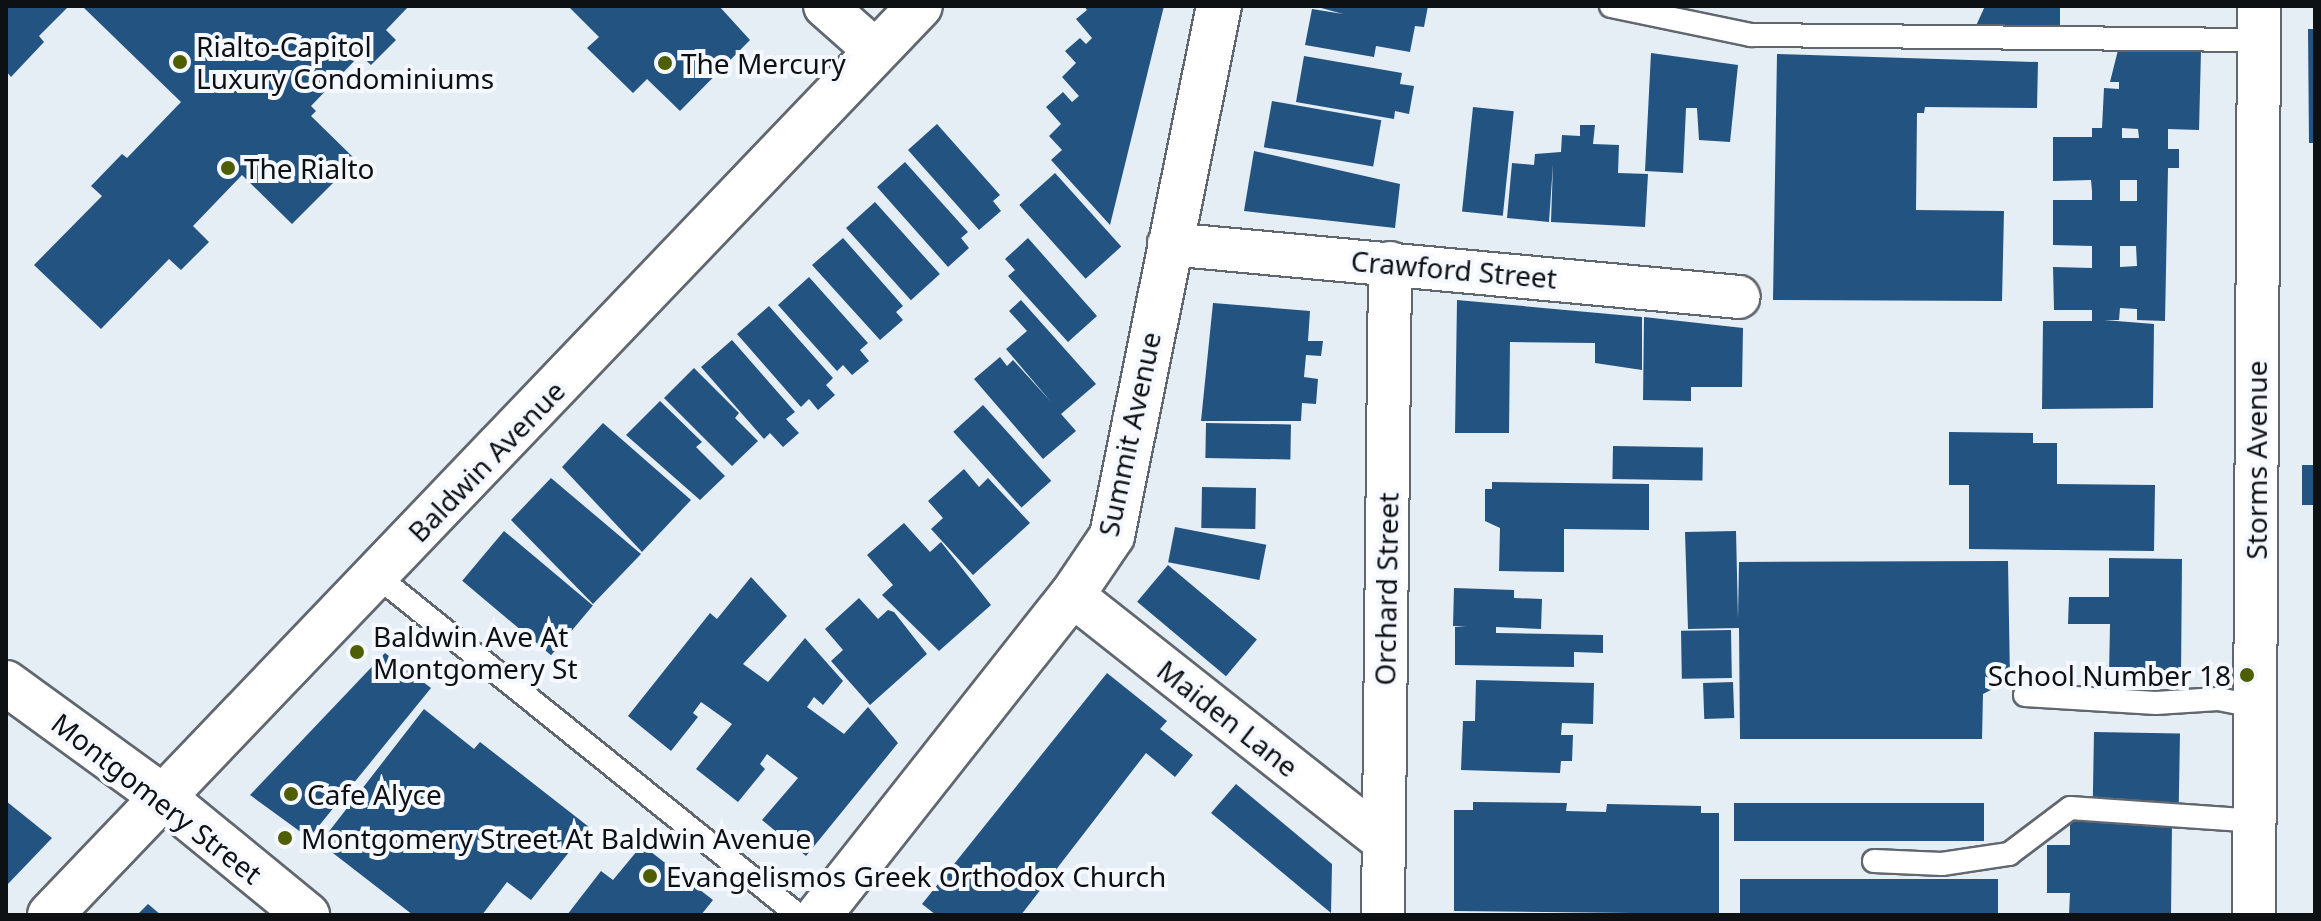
<!DOCTYPE html>
<html>
<head>
<meta charset="utf-8">
<style>
  body { margin:0 }
  #map { position:relative; width:2321px; height:921px; overflow:hidden; background:#e5edf5; font-family:"Noto Sans",sans-serif }
  div>[style] { position:absolute }
  [style*='--x'] { left:calc(var(--x)*1px); top:calc(var(--y)*1px); width:calc(var(--w)*1px); rotate:calc(var(--a)*1deg) }
  .building>* { inset:0; background:#235381; transform-origin:0 0 }
  .roads { filter:drop-shadow(2px 0 #61676f) drop-shadow(-2px 0 #61676f) drop-shadow(0 2px #61676f) drop-shadow(0 -2px #61676f) }
  .service>* { height:22px; margin:-11px; padding:0 11px; transform-origin:11px; border-radius:11px; background:#fff }
  .minor>* { height:42px; margin:-21px; padding:0 21px; transform-origin:21px; border-radius:21px; background:#fff }
  .tertiary>* { height:44px; margin:-22px; padding:0 22px; transform-origin:22px; border-radius:22px; background:#fff }
  .secondary>* { height:44px; margin:-22px; padding:0 22px; transform-origin:22px; border-radius:22px; background:#fff }
  .dots>* { width:22px; height:22px; translate:-50% -50%; box-sizing:border-box; border:4px solid #f5f9ff; border-radius:50% }
  span { translate:-50% -50%; white-space:nowrap; text-align:center; line-height:1.15; -webkit-text-stroke:8px #f5f9ff; paint-order:stroke }
  .poi-label { font-size:28px; color:#0e1113 }
  .left { translate:0 -50%; text-align:left }
  .right { translate:-100% -50%; text-align:right }
  .street-label { font-size:28px; color:#0e1113 }
  .frame { position:absolute; inset:0; border:8px solid #0e1113; pointer-events:none }
</style>
</head>
<body>
<div id="map">
  <div class="building">
    <div style="clip-path:polygon(6px 6px,69px 6px,39px 36px,44px 42px,11px 77px,6px 71px)"></div>
    <div style="clip-path:polygon(82px 6px,409px 6px,386px 30px,396px 40px,371px 65px,360px 55px,311px 106px,316px 111px,311px 116px,356px 160px,292px 224px,242px 175px,193px 226px,209px 242px,181px 270px,169px 259px,101px 329px,34px 265px,102px 196px,91px 186px,122px 154px,127px 158px,181px 102px)"></div>
    <div style="clip-path:polygon(568px 6px,719px 6px,750px 40px,680px 111px,647px 79px,633px 93px,587px 48px,599px 37px)"></div>
    <div style="clip-path:polygon(1084px 6px,1164px 6px,1110px 225px,1051px 160px,1062px 150px,1049px 136px,1061px 124px,1046px 107px,1063px 92px,1072px 102px,1079px 96px,1062px 77px,1076px 63px,1065px 51px,1080px 38px,1086px 44px,1092px 38px,1076px 19px,1087px 10px)"></div>
    <div style="clip-path:polygon(1314px 6px,1428px 6px,1424px 27px,1415px 26px,1410px 52px,1376px 46px,1374px 57px,1305px 45px,1312px 9px,1343px 14px)"></div>
    <div style="clip-path:polygon(1985px 6px,2060px 6px,2060px 29px,1975px 28px)"></div>
    <div style="clip-path:polygon(2308px 29px,2315px 29px,2315px 143px,2309px 143px)"></div>
    <div style="clip-path:polygon(evenodd,2118px 50px,2201px 51px,2199px 130px,2168px 129px,2168px 149px,2179px 149px,2179px 168px,2168px 168px,2165px 321px,2137px 320px,2137px 309px,2120px 308px,2119px 320px,2104px 320px,2154px 324px,2153px 408px,2042px 409px,2043px 321px,2092px 321px,2092px 310px,2054px 310px,2053px 267px,2092px 268px,2092px 246px,2053px 245px,2053px 200px,2092px 200px,2092px 191px,2091px 180px,2053px 181px,2053px 137px,2092px 137px,2092px 128px,2102px 128px,2104px 88px,2119px 89px,2119px 82px,2110px 82px,2118px 50px,2122px 128px,2138px 129px,2139px 138px,2122px 138px,2122px 128px,2118px 50px,2120px 180px,2137px 180px,2137px 201px,2120px 201px,2120px 180px,2118px 50px,2120px 246px,2136px 246px,2137px 266px,2120px 267px,2120px 246px)"></div>
    <div style="clip-path:polygon(1651px 53px,1738px 65px,1730px 142px,1699px 140px,1697px 108px,1686px 108px,1683px 173px,1645px 171px)"></div>
    <div style="clip-path:polygon(1777px 54px,2038px 62px,2037px 108px,1925px 107px,1924px 113px,1917px 113px,1916px 210px,2004px 211px,2002px 301px,1773px 300px)"></div>
    <div style="clip-path:polygon(1304px 56px,1402px 73px,1400px 84px,1414px 86px,1409px 114px,1395px 111px,1394px 119px,1296px 102px)"></div>
    <div style="left:1272px;top:101px;width:111px;height:47px;rotate:10deg"></div>
    <div style="left:1473px;top:107px;width:41px;height:105px;rotate:6deg"></div>
    <div style="clip-path:polygon(937px 124px,1000px 195px,993px 201px,1001px 211px,979px 230px,908px 150px)"></div>
    <div style="clip-path:polygon(1580px 125px,1595px 125px,1593px 144px,1619px 145px,1618px 173px,1648px 174px,1645px 227px,1551px 222px,1553px 164px,1549px 222px,1507px 218px,1512px 163px,1534px 165px,1535px 154px,1561px 152px,1562px 135px,1580px 136px)"></div>
    <div style="clip-path:polygon(1254px 151px,1400px 184px,1395px 228px,1244px 211px)"></div>
    <div style="clip-path:polygon(905px 162px,968px 232px,961px 238px,969px 248px,948px 267px,877px 187px)"></div>
    <div style="left:1055px;top:173px;width:99px;height:48px;rotate:48deg"></div>
    <div style="left:875px;top:202px;width:97px;height:39px;rotate:48deg"></div>
    <div style="clip-path:polygon(843px 238px,903px 306px,896px 312px,903px 320px,880px 340px,812px 265px)"></div>
    <div style="clip-path:polygon(1028px 238px,1097px 316px,1068px 342px,1008px 276px,1015px 270px,1005px 259px)"></div>
    <div style="clip-path:polygon(809px 277px,868px 343px,860px 350px,869px 361px,852px 375px,843px 365px,837px 371px,778px 305px)"></div>
    <div style="clip-path:polygon(1021px 300px,1096px 384px,1061px 414px,1076px 431px,1043px 459px,974px 379px,1000px 357px,1007px 366px,1013px 360px,1052px 403px,1006px 349px,1027px 331px,1009px 311px)"></div>
    <div style="clip-path:polygon(1457px 300px,1642px 317px,1642px 370px,1595px 363px,1595px 343px,1510px 342px,1509px 433px,1455px 433px)"></div>
    <div style="clip-path:polygon(1213px 303px,1310px 311px,1308px 341px,1323px 341px,1321px 356px,1306px 355px,1304px 377px,1318px 379px,1316px 404px,1302px 403px,1301px 421px,1201px 421px)"></div>
    <div style="clip-path:polygon(769px 306px,833px 378px,826px 385px,835px 395px,818px 410px,809px 399px,801px 407px,737px 334px)"></div>
    <div style="clip-path:polygon(1644px 317px,1743px 328px,1742px 387px,1691px 387px,1691px 401px,1643px 400px)"></div>
    <div style="clip-path:polygon(732px 340px,795px 412px,786px 419px,799px 433px,783px 447px,770px 433px,764px 439px,701px 367px)"></div>
    <div style="clip-path:polygon(694px 368px,739px 413px,735px 418px,758px 441px,732px 466px,664px 398px)"></div>
    <div style="clip-path:polygon(660px 401px,702px 442px,696px 447px,725px 476px,700px 500px,626px 435px)"></div>
    <div style="left:983px;top:405px;width:102px;height:40px;rotate:48deg"></div>
    <div style="clip-path:polygon(603px 423px,691px 500px,642px 552px,562px 467px)"></div>
    <div style="left:1206px;top:423px;width:85px;height:35px;rotate:1deg"></div>
    <div style="clip-path:polygon(1949px 432px,2033px 433px,2033px 443px,2057px 443px,2057px 484px,2155px 485px,2154px 551px,1969px 549px,1969px 485px,1949px 485px)"></div>
    <div style="left:1613px;top:446px;width:90px;height:33px;rotate:1deg"></div>
    <div style="left:2302px;top:465px;width:13px;height:40px"></div>
    <div style="clip-path:polygon(964px 469px,979px 487px,988px 478px,1030px 523px,973px 575px,931px 529px,943px 518px,928px 501px)"></div>
    <div style="clip-path:polygon(551px 478px,641px 554px,593px 604px,511px 520px)"></div>
    <div style="clip-path:polygon(1492px 482px,1649px 484px,1649px 530px,1564px 529px,1564px 572px,1499px 571px,1500px 528px,1485px 521px,1485px 489px,1492px 489px)"></div>
    <div style="left:1202px;top:487px;width:54px;height:41px;rotate:1deg"></div>
    <div style="clip-path:polygon(904px 523px,930px 552px,941px 542px,991px 605px,939px 651px,882px 595px,893px 585px,867px 555px)"></div>
    <div style="left:1175px;top:527px;width:93px;height:36px;rotate:11deg"></div>
    <div style="left:504px;top:531px;width:116px;height:65px;rotate:40deg"></div>
    <div style="clip-path:polygon(1736px 531px,1738px 619px,1739px 562px,2008px 561px,2010px 680px,1983px 694px,1982px 739px,1740px 739px,1739px 628px,1688px 629px,1685px 532px)"></div>
    <div style="clip-path:polygon(2109px 558px,2182px 559px,2181px 677px,2109px 676px,2110px 624px,2068px 624px,2069px 597px,2109px 597px)"></div>
    <div style="left:1168px;top:565px;width:116px;height:48px;rotate:40deg"></div>
    <div style="clip-path:polygon(751px 577px,787px 616px,743px 664px,768px 682px,805px 638px,843px 681px,823px 705px,814px 697px,807px 707px,844px 734px,868px 707px,898px 743px,806px 856px,762px 820px,798px 778px,767px 754px,760px 764px,765px 769px,738px 802px,696px 769px,732px 724px,701px 702px,693px 713px,698px 717px,671px 751px,628px 716px,710px 613px,717px 619px)"></div>
    <div style="clip-path:polygon(1454px 588px,1514px 590px,1514px 598px,1542px 599px,1541px 629px,1496px 627px,1496px 633px,1603px 635px,1603px 653px,1574px 652px,1574px 667px,1455px 665px,1455px 627px,1466px 626px,1453px 626px)"></div>
    <div style="clip-path:polygon(859px 598px,878px 619px,888px 610px,894px 612px,927px 654px,870px 705px,831px 661px,843px 650px,825px 629px)"></div>
    <div style="left:1731px;top:630px;width:48px;height:50px;rotate:89deg"></div>
    <div style="clip-path:polygon(385px 653px,431px 688px,309px 838px,250px 795px)"></div>
    <div style="clip-path:polygon(1107px 673px,1167px 721px,1160px 729px,1193px 755px,1175px 777px,1146px 753px,1021px 915px,936px 915px,922px 904px)"></div>
    <div style="clip-path:polygon(1476px 680px,1594px 683px,1593px 724px,1562px 723px,1561px 735px,1573px 735px,1572px 761px,1561px 761px,1560px 773px,1461px 770px,1463px 721px,1475px 721px)"></div>
    <div style="left:1733px;top:682px;width:36px;height:30px;rotate:88deg"></div>
    <div style="clip-path:polygon(424px 709px,474px 749px,480px 742px,589px 827px,531px 900px,507px 882px,482px 915px,413px 915px,320px 843px)"></div>
    <div style="left:2094px;top:732px;width:86px;height:70px;rotate:1deg"></div>
    <div style="clip-path:polygon(1236px 784px,1332px 864px,1331px 913px,1211px 813px)"></div>
    <div style="clip-path:polygon(6px 801px,52px 838px,6px 886px)"></div>
    <div style="clip-path:polygon(1473px 802px,1567px 803px,1566px 811px,1606px 812px,1607px 804px,1701px 806px,1701px 813px,1719px 813px,1719px 914px,1454px 911px,1454px 810px,1473px 810px)"></div>
    <div style="left:1984px;top:803px;width:38px;height:250px;rotate:90deg"></div>
    <div style="clip-path:polygon(2070px 820px,2172px 822px,2171px 915px,2069px 915px,2070px 893px,2047px 893px,2047px 845px,2070px 845px)"></div>
    <div style="clip-path:polygon(642px 845px,713px 900px,701px 915px,567px 915px,601px 871px,613px 880px)"></div>
    <div style="left:1998px;top:879px;width:36px;height:258px;rotate:90deg"></div>
    <div style="clip-path:polygon(148px 904px,161px 915px,137px 915px)"></div>
  </div>
  <div class="roads">
    <div class="service">
      <div style="--x:1611;--y:6;--w:143;--a:11.7"></div>
      <div style="--x:1751;--y:35;--w:506;--a:0.57"></div>
      <div style="--x:377;--y:576;--w:541;--a:38.84"></div>
      <div style="--x:2025;--y:695;--w:131;--a:3.5"></div>
      <div style="--x:2156;--y:703;--w:62;--a:-3.7"></div>
      <div style="--x:2218;--y:699;--w:38;--a:11"></div>
      <div style="--x:1874;--y:861;--w:68;--a:2.5"></div>
      <div style="--x:1942;--y:864;--w:68;--a:-8.5"></div>
      <div style="--x:2009;--y:854;--w:76;--a:-37"></div>
      <div style="--x:2070;--y:808;--w:184;--a:4"></div>
    </div>
    <div class="minor">
      <div style="--x:825;--y:6;--w:69;--a:41.5"></div>
      <div style="--x:1169;--y:244;--w:572;--a:5.31"></div>
      <div style="--x:1072;--y:595;--w:397;--a:38.3"></div>
      <div style="--x:1383;--y:915;--w:652;--a:-89.38"></div>
      <div style="--x:2254;--y:915;--w:909;--a:-89.68"></div>
    </div>
    <div class="tertiary">
      <div style="--x:50;--y:915;--w:1258;--a:-46.26"></div>
    </div>
    <div class="secondary">
      <div style="--x:6;--y:683;--w:195;--a:36"></div>
      <div style="--x:164;--y:798;--w:185;--a:39.3"></div>
      <div style="--x:819;--y:915;--w:408;--a:-51.7"></div>
      <div style="--x:1072;--y:595;--w:71;--a:-55.9"></div>
      <div style="--x:1112;--y:536;--w:541;--a:-78.59"></div>
    </div>
  </div>
  <div class="dots">
    <div style="left:180px;top:62px;background:#4e5e01"></div>
    <div style="left:665px;top:63px;background:#4e5e01"></div>
    <div style="left:228px;top:168px;background:#4e5e01"></div>
    <div style="left:357px;top:652px;background:#4e5e01"></div>
    <div style="left:2247px;top:675px;background:#4e5e01"></div>
    <div style="left:291px;top:794px;background:#4e5e01"></div>
    <div style="left:285px;top:838px;background:#4e5e01"></div>
    <div style="left:650px;top:876px;background:#4e5e01"></div>
  </div>
  <div class="poi-label">
    <span class="left" style="left:196px;top:62px">Rialto-Capitol<br>Luxury Condominiums</span>
    <span class="left" style="left:681px;top:63px">The Mercury</span>
    <span class="left" style="left:244px;top:168px">The Rialto</span>
    <span class="left" style="left:373px;top:652px">Baldwin Ave At<br>Montgomery St</span>
    <span class="right" style="left:2231px;top:675px">School Number 18</span>
    <span class="left" style="left:307px;top:794px">Cafe Alyce</span>
    <span class="left" style="left:301px;top:838px">Montgomery Street At Baldwin Avenue</span>
    <span class="left" style="left:666px;top:876px">Evangelismos Greek Orthodox Church</span>
  </div>
  <div class="street-label">
    <span style="left:1454px;top:269px;rotate:5deg">Crawford Street</span>
    <span style="left:1129px;top:434px;rotate:-78deg">Summit Avenue</span>
    <span style="left:2256px;top:460px;rotate:-90deg">Storms Avenue</span>
    <span style="left:486px;top:461px;rotate:-46deg">Baldwin Avenue</span>
    <span style="left:1386px;top:589px;rotate:-89deg">Orchard Street</span>
    <span style="left:1228px;top:718px;rotate:38deg">Maiden Lane</span>
    <span style="left:157px;top:798px;rotate:38deg">Montgomery Street</span>
  </div>
  <div class="frame"></div>
</div>
</body>
</html>
